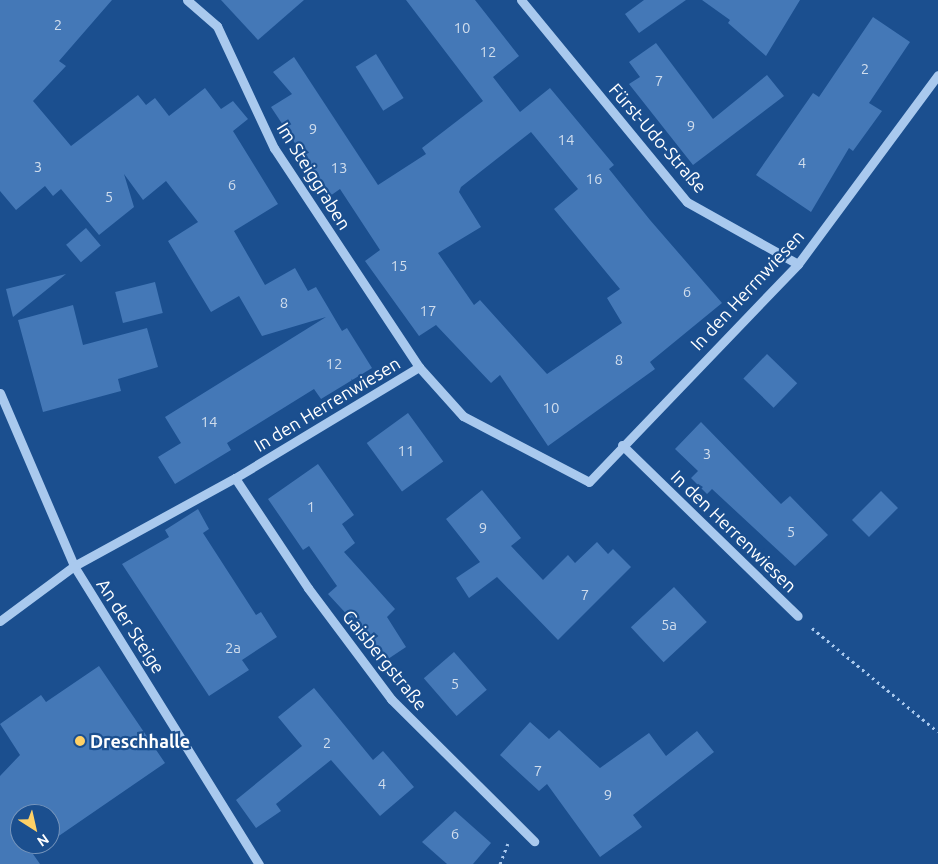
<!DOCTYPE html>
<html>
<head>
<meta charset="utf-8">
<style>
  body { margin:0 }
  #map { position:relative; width:938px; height:864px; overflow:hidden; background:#1b4f8f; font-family:Ubuntu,sans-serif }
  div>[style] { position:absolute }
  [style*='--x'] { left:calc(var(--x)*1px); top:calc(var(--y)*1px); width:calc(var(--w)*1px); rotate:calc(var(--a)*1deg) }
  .building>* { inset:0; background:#4478b7; transform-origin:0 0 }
  .path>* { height:3px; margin-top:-1.5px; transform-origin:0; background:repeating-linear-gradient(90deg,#a9c9ee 0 2.5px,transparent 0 6.5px) }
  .minor>* { height:9px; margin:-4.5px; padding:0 4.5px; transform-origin:4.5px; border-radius:4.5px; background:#a9c9ee }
  .dots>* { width:14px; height:14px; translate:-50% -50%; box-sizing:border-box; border:2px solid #1b4f8f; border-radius:50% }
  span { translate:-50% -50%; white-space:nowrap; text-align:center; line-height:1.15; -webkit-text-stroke:4.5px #1b4f8f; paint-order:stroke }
  .number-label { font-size:15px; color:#d0dded }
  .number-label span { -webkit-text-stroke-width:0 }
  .street-label { font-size:18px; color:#fff }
  .poi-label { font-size:18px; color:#fff; font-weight:700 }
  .left { translate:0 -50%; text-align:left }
  .north { position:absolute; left:10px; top:804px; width:50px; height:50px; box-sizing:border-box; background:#1b4f8f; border:1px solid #7695bc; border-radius:50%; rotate:145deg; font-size:14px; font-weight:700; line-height:20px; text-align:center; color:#fff }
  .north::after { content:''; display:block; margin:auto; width:18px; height:22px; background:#ffd166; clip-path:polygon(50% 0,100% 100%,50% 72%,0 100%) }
</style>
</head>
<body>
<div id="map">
  <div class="building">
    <div style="clip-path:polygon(0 0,112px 0,59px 61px,66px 66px,33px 101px,71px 146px,138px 95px,146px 105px,155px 98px,169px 116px,205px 88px,221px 109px,233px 101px,248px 119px,233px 131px,278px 204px,234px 231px,265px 285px,295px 268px,308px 291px,316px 287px,342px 331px,347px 328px,372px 368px,321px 399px,314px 389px,227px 443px,231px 450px,175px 484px,158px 457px,181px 443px,165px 417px,326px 317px,262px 336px,239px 296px,211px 312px,168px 241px,198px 222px,166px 181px,143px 200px,124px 174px,134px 207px,99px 235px,61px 189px,53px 196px,45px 186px,16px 210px,0 191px)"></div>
    <div style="clip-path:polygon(221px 0,304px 0,258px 40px)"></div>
    <div style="clip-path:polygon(evenodd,406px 0,475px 0,519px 56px,493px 77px,520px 112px,550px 88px,614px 165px,609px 169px,650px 220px,722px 303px,650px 362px,655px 369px,548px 446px,500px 375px,491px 383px,436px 325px,419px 336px,365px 261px,380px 250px,340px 189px,330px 196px,271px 107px,292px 94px,273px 72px,294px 57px,378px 185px,426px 154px,422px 148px,483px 101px,406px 0,531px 132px,578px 189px,554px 209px,620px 289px,607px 298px,622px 323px,547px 374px,480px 300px,474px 305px,438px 253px,481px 227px,459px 192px,461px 187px,531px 132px)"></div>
    <div style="clip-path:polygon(644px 0,686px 0,639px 33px,625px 14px)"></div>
    <div style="clip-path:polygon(702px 0,800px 0,766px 56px,728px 23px,730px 20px)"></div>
    <div style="clip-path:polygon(873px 17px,910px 42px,869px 103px,882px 111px,853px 151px,849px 148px,811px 212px,756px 175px,813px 93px,819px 97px)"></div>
    <div style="clip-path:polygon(656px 43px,713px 119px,767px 75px,784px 96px,693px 165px,629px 84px,640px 77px,629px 62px)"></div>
    <div style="left:376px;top:54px;width:52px;height:24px;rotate:58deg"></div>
    <div style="left:86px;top:228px;width:23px;height:26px;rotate:50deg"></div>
    <div style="clip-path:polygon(66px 274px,13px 317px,6px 289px)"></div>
    <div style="left:155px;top:282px;width:32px;height:41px;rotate:76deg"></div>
    <div style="clip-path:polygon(73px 305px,83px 345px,147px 328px,158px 367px,118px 379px,121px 391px,43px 412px,18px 320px)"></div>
    <div style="left:767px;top:354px;width:42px;height:34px;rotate:44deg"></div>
    <div style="left:408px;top:413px;width:60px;height:51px;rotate:54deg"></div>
    <div style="clip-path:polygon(701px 422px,781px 504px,790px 496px,828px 535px,795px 566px,712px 489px,707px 494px,691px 478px,698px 471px,675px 449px)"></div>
    <div style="clip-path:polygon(318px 464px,354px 515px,342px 524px,355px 543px,344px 552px,395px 609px,387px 617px,406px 647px,388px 659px,328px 594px,337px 586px,309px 546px,303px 550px,268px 499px)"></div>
    <div style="clip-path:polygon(482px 490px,521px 538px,511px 546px,543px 580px,568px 555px,575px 563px,597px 542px,608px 554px,613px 549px,631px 567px,558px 640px,497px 577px,469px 598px,456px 578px,480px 562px,446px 519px)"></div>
    <div style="left:881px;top:491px;width:24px;height:41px;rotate:45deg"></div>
    <div style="clip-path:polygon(198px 509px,209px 529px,203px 533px,256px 615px,261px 612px,277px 637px,242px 660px,249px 670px,209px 696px,122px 564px,169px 537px,165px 530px)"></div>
    <div style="left:674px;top:587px;width:48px;height:59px;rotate:47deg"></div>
    <div style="left:454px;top:652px;width:50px;height:40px;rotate:49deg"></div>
    <div style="clip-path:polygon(99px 666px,165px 763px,50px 842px,50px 814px,20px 814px,20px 844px,47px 844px,33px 854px,40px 864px,0 864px,0 776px,20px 755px,0 724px,41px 695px,46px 702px)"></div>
    <div style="clip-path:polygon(314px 688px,373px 760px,383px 751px,414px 787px,380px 816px,331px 760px,276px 804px,281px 811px,256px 828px,236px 800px,302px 746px,278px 717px)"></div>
    <div style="clip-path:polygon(530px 722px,549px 739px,559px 730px,600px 768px,649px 733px,666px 756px,697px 731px,714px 752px,633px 815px,642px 827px,600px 857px,547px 784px,539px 791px,500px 755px)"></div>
    <div style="clip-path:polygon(455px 811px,491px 843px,473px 864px,447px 864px,422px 842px)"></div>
  </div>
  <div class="path">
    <div style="--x:812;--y:628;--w:163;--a:39.5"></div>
    <div style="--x:500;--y:864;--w:22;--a:-69"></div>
  </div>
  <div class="minor">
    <div style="--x:187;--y:0;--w:40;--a:41"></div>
    <div style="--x:217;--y:26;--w:135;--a:65"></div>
    <div style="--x:274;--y:148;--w:263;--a:56.5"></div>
    <div style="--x:419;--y:367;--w:66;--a:48.1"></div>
    <div style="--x:463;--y:416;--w:142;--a:27.6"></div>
    <div style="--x:589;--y:482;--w:302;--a:-46.2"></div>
    <div style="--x:798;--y:264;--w:235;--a:-53.5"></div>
    <div style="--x:521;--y:0;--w:261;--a:50.6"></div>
    <div style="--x:687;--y:202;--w:127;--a:29.2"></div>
    <div style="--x:0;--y:393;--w:188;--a:66.8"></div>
    <div style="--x:74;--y:566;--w:351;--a:58.2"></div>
    <div style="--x:622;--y:445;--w:245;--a:44.2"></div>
    <div style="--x:235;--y:478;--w:132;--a:56.4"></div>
    <div style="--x:308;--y:588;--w:139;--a:53.2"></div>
    <div style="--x:391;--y:699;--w:202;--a:44.8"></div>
    <div style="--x:0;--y:621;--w:92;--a:-36.6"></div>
    <div style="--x:74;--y:566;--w:183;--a:-28.7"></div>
    <div style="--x:235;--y:478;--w:215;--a:-31.1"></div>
  </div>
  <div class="dots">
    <div style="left:80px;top:741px;background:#ffd166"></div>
  </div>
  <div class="number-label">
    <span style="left:58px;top:25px">2</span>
    <span style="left:462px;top:28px">10</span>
    <span style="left:488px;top:52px">12</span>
    <span style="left:865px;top:69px">2</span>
    <span style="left:659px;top:81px">7</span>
    <span style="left:691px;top:126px">9</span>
    <span style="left:313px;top:129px">9</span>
    <span style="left:566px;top:140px">14</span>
    <span style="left:802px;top:163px">4</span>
    <span style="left:38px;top:167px">3</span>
    <span style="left:339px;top:168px">13</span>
    <span style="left:594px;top:179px">16</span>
    <span style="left:232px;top:185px">6</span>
    <span style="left:109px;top:197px">5</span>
    <span style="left:399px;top:266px">15</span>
    <span style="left:687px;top:292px">6</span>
    <span style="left:284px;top:303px">8</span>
    <span style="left:428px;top:311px">17</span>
    <span style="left:619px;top:360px">8</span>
    <span style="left:334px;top:364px">12</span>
    <span style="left:551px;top:408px">10</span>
    <span style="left:209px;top:422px">14</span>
    <span style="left:406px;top:451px">11</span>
    <span style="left:707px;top:454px">3</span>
    <span style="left:311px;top:507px">1</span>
    <span style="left:483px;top:528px">9</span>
    <span style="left:791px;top:532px">5</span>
    <span style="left:585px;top:595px">7</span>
    <span style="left:669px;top:625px">5a</span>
    <span style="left:233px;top:648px">2a</span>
    <span style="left:455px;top:684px">5</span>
    <span style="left:327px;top:743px">2</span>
    <span style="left:538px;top:771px">7</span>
    <span style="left:382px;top:784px">4</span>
    <span style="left:608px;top:795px">9</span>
    <span style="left:455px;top:834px">6</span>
  </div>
  <div class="street-label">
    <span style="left:658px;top:138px;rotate:49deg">Fürst-Udo-Straße</span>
    <span style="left:314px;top:176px;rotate:58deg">Im Steiggraben</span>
    <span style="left:747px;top:290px;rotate:-47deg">In den Herrnwiesen</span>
    <span style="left:327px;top:404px;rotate:-31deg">In den Herrenwiesen</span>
    <span style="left:734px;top:531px;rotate:44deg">In den Herrenwiesen</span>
    <span style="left:131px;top:626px;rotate:57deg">An der Steige</span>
    <span style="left:385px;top:660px;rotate:51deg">Gaisbergstraße</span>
  </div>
  <div class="poi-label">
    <span class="left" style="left:90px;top:741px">Dreschhalle</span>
  </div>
  <div class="north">N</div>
</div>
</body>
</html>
